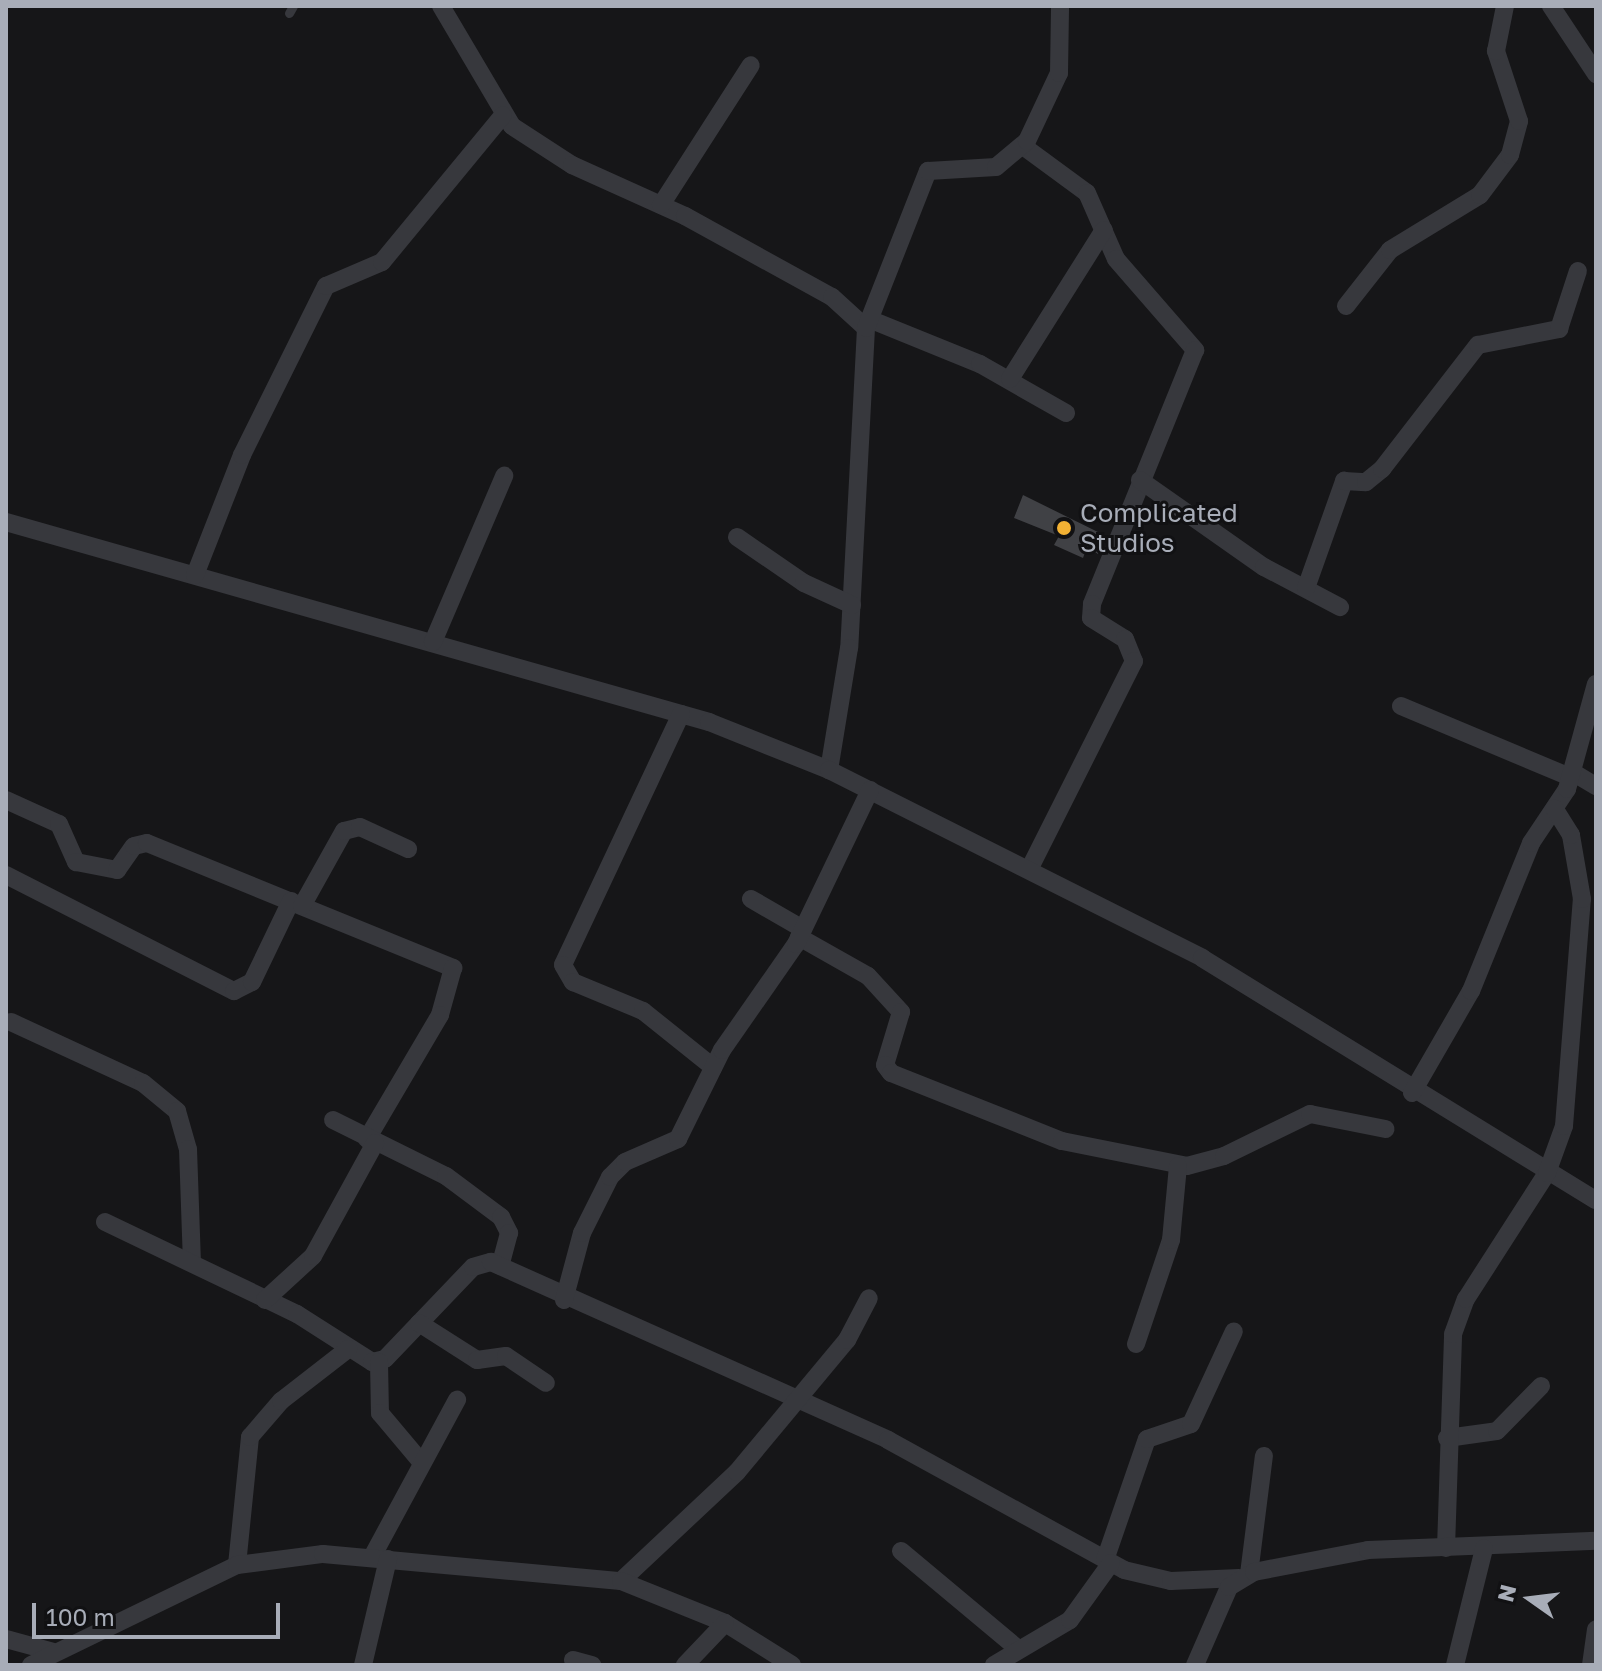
<!DOCTYPE html>
<html>
<head>
<meta charset="utf-8">
<style>
  body { margin:0 }
  #map { position:relative; width:1602px; height:1671px; overflow:hidden; background:#161618; font-family:"Golos Text",sans-serif }
  div>[style] { position:absolute }
  [style*='--x'] { left:calc(var(--x)*1px); top:calc(var(--y)*1px); width:calc(var(--w)*1px); rotate:calc(var(--a)*1deg) }
  .building>* { inset:0; background:#404145 }
  .lane>* { height:9px; margin:-4.5px; padding:0 4.5px; transform-origin:4.5px; border-radius:4.5px; background:#37383d }
  .street>* { height:18px; margin:-9px; padding:0 9px; transform-origin:9px; border-radius:9px; background:#37383d }
  .dots>* { width:22px; height:22px; translate:-50% -50%; box-sizing:border-box; border:4px solid #111113; border-radius:50% }
  span { translate:-50% -50%; white-space:nowrap; text-align:center; line-height:1.15; -webkit-text-stroke:6px #111113; paint-order:stroke }
  .poi-label { font-size:26px; color:#a8adb8 }
  .left { translate:0 -50%; text-align:left }
  .frame { position:absolute; inset:0; border:8px solid #a8adb8; pointer-events:none }
  .north { position:absolute; left:1490px; top:1559px; width:80px; height:80px; -webkit-text-stroke:6px #111113; paint-order:stroke; rotate:284deg; font-size:22px; font-weight:700; line-height:32px; text-align:center; color:#a8adb8 }
  .north::after { content:''; display:block; margin:auto; width:28px; height:36px; background:#a8adb8; clip-path:polygon(50% 0,100% 100%,50% 72%,0 100%) }
  .scale { position:absolute; left:32px; top:1603px; width:248px; height:36px; box-sizing:border-box; border:4px solid #a8adb8; border-top:0; padding-left:10px; font-size:24px; line-height:28px; white-space:nowrap; color:#a8adb8; -webkit-text-stroke:6px #111113; paint-order:stroke }
</style>
</head>
<body>
<div id="map">
  <div class="building">
    <div style="clip-path:polygon(1023px 495px,1106px 536px,1098px 554px,1087px 547px,1083px 558px,1054px 545px,1059px 536px,1014px 518px)"></div>
  </div>
  <div class="lane">
    <div style="--x:289;--y:13;--w:8;--a:-60"></div>
  </div>
  <div class="street">
    <div style="--x:441;--y:6;--w:139;--a:59.4"></div>
    <div style="--x:512;--y:126;--w:72;--a:33"></div>
    <div style="--x:572;--y:165;--w:124;--a:24.3"></div>
    <div style="--x:685;--y:216;--w:168;--a:28.9"></div>
    <div style="--x:832;--y:297;--w:46;--a:42.4"></div>
    <div style="--x:866;--y:328;--w:320;--a:93"></div>
    <div style="--x:849;--y:648;--w:124;--a:99.3"></div>
    <div style="--x:1551;--y:6;--w:82;--a:56.5"></div>
    <div style="--x:1023;--y:146;--w:79;--a:36.3"></div>
    <div style="--x:1087;--y:193;--w:72;--a:66.3"></div>
    <div style="--x:1116;--y:259;--w:121;--a:49"></div>
    <div style="--x:1195;--y:350;--w:274;--a:112.1"></div>
    <div style="--x:1092;--y:604;--w:14;--a:94"></div>
    <div style="--x:1091;--y:618;--w:40;--a:32"></div>
    <div style="--x:1125;--y:639;--w:24;--a:68"></div>
    <div style="--x:1134;--y:661;--w:232;--a:116.7"></div>
    <div style="--x:661;--y:205;--w:166;--a:-57.3"></div>
    <div style="--x:1346;--y:306;--w:71;--a:-51.8"></div>
    <div style="--x:1390;--y:250;--w:105;--a:-31.4"></div>
    <div style="--x:1480;--y:195;--w:50;--a:-53.1"></div>
    <div style="--x:1510;--y:155;--w:35;--a:-75"></div>
    <div style="--x:1519;--y:121;--w:74;--a:-108.2"></div>
    <div style="--x:1496;--y:51;--w:46;--a:-78.7"></div>
    <div style="--x:869;--y:319;--w:120;--a:22.1"></div>
    <div style="--x:980;--y:364;--w:99;--a:29.7"></div>
    <div style="--x:866;--y:328;--w:169;--a:-68.5"></div>
    <div style="--x:928;--y:171;--w:68;--a:-3.4"></div>
    <div style="--x:996;--y:167;--w:40;--a:-40"></div>
    <div style="--x:1027;--y:141;--w:75;--a:-64.8"></div>
    <div style="--x:1059;--y:73;--w:67;--a:-89.1"></div>
    <div style="--x:1010;--y:379;--w:176;--a:-57.8"></div>
    <div style="--x:1140;--y:480;--w:151;--a:35.1"></div>
    <div style="--x:1264;--y:567;--w:86;--a:27.8"></div>
    <div style="--x:6;--y:522;--w:731;--a:15.88"></div>
    <div style="--x:709;--y:722;--w:129;--a:21.8"></div>
    <div style="--x:829;--y:770;--w:418;--a:26.7"></div>
    <div style="--x:1202;--y:958;--w:462;--a:31.6"></div>
    <div style="--x:737;--y:537;--w:81;--a:34.5"></div>
    <div style="--x:804;--y:583;--w:53;--a:24.6"></div>
    <div style="--x:195;--y:575;--w:129;--a:-68.6"></div>
    <div style="--x:242;--y:455;--w:189;--a:-63.6"></div>
    <div style="--x:326;--y:286;--w:61;--a:-23.2"></div>
    <div style="--x:382;--y:262;--w:190;--a:-50.5"></div>
    <div style="--x:1306;--y:588;--w:114;--a:-70.4"></div>
    <div style="--x:1344;--y:481;--w:22;--a:3"></div>
    <div style="--x:1366;--y:482;--w:21;--a:-39"></div>
    <div style="--x:1382;--y:469;--w:157;--a:-52.3"></div>
    <div style="--x:1478;--y:345;--w:83;--a:-11.2"></div>
    <div style="--x:1559;--y:329;--w:61;--a:-71.9"></div>
    <div style="--x:433;--y:642;--w:181;--a:-66.8"></div>
    <div style="--x:1401;--y:706;--w:186;--a:22.8"></div>
    <div style="--x:681;--y:714;--w:277;--a:115.2"></div>
    <div style="--x:563;--y:965;--w:20;--a:60"></div>
    <div style="--x:573;--y:982;--w:76;--a:22.5"></div>
    <div style="--x:643;--y:1011;--w:90;--a:38.7"></div>
    <div style="--x:1574;--y:773;--w:26;--a:31"></div>
    <div style="--x:6;--y:800;--w:58;--a:24.4"></div>
    <div style="--x:59;--y:824;--w:42;--a:65.9"></div>
    <div style="--x:76;--y:862;--w:42;--a:11"></div>
    <div style="--x:117;--y:870;--w:29;--a:-55"></div>
    <div style="--x:134;--y:846;--w:13;--a:-13"></div>
    <div style="--x:147;--y:843;--w:331;--a:22.2"></div>
    <div style="--x:453;--y:968;--w:49;--a:105.5"></div>
    <div style="--x:440;--y:1015;--w:144;--a:120.5"></div>
    <div style="--x:6;--y:875;--w:256;--a:27"></div>
    <div style="--x:234;--y:991;--w:20;--a:-27"></div>
    <div style="--x:252;--y:982;--w:90;--a:-64.3"></div>
    <div style="--x:751;--y:899;--w:60;--a:30"></div>
    <div style="--x:302;--y:906;--w:86;--a:-60.8"></div>
    <div style="--x:344;--y:831;--w:16;--a:-14"></div>
    <div style="--x:360;--y:827;--w:53;--a:24.6"></div>
    <div style="--x:799;--y:937;--w:79;--a:29.5"></div>
    <div style="--x:868;--y:976;--w:49;--a:47.5"></div>
    <div style="--x:901;--y:1012;--w:55;--a:106.8"></div>
    <div style="--x:885;--y:1065;--w:10;--a:53"></div>
    <div style="--x:891;--y:1073;--w:184;--a:21.7"></div>
    <div style="--x:1062;--y:1141;--w:127;--a:11.3"></div>
    <div style="--x:1187;--y:1166;--w:38;--a:-15"></div>
    <div style="--x:1224;--y:1156;--w:96;--a:-26"></div>
    <div style="--x:1310;--y:1114;--w:77;--a:11.2"></div>
    <div style="--x:11;--y:1022;--w:145;--a:24.8"></div>
    <div style="--x:143;--y:1083;--w:44;--a:39.5"></div>
    <div style="--x:177;--y:1111;--w:40;--a:74"></div>
    <div style="--x:188;--y:1149;--w:112;--a:88"></div>
    <div style="--x:1412;--y:1093;--w:118;--a:-60"></div>
    <div style="--x:1471;--y:991;--w:160;--a:-67.9"></div>
    <div style="--x:1531;--y:843;--w:65;--a:-56.3"></div>
    <div style="--x:1567;--y:789;--w:109;--a:-74.6"></div>
    <div style="--x:333;--y:1120;--w:126;--a:26.4"></div>
    <div style="--x:446;--y:1176;--w:69;--a:36.7"></div>
    <div style="--x:501;--y:1217;--w:18;--a:63"></div>
    <div style="--x:509;--y:1233;--w:34;--a:105"></div>
    <div style="--x:105;--y:1222;--w:213;--a:25.6"></div>
    <div style="--x:297;--y:1314;--w:89;--a:32.6"></div>
    <div style="--x:372;--y:1362;--w:13;--a:-13"></div>
    <div style="--x:385;--y:1359;--w:127;--a:-46.3"></div>
    <div style="--x:473;--y:1267;--w:19;--a:-16"></div>
    <div style="--x:491;--y:1262;--w:435;--a:24.1"></div>
    <div style="--x:888;--y:1440;--w:269;--a:28.8"></div>
    <div style="--x:1124;--y:1570;--w:48;--a:13.2"></div>
    <div style="--x:1171;--y:1581;--w:68;--a:-2.5"></div>
    <div style="--x:265;--y:1300;--w:65;--a:-42.5"></div>
    <div style="--x:313;--y:1256;--w:129;--a:-61.2"></div>
    <div style="--x:564;--y:1300;--w:69;--a:-75"></div>
    <div style="--x:582;--y:1233;--w:63;--a:-63.4"></div>
    <div style="--x:610;--y:1177;--w:21;--a:-45"></div>
    <div style="--x:625;--y:1162;--w:58;--a:-23.5"></div>
    <div style="--x:678;--y:1139;--w:99;--a:-63.7"></div>
    <div style="--x:722;--y:1050;--w:129;--a:-55.1"></div>
    <div style="--x:796;--y:944;--w:171;--a:-64.3"></div>
    <div style="--x:419;--y:1323;--w:69;--a:32.5"></div>
    <div style="--x:477;--y:1360;--w:29;--a:-8"></div>
    <div style="--x:506;--y:1356;--w:48;--a:34"></div>
    <div style="--x:1136;--y:1344;--w:110;--a:-71.4"></div>
    <div style="--x:1171;--y:1240;--w:74;--a:-84.6"></div>
    <div style="--x:379;--y:1362;--w:51;--a:88.9"></div>
    <div style="--x:380;--y:1413;--w:65;--a:50"></div>
    <div style="--x:1447;--y:1438;--w:50;--a:-8"></div>
    <div style="--x:1497;--y:1431;--w:63;--a:-45.6"></div>
    <div style="--x:1446;--y:1548;--w:214;--a:-88.1"></div>
    <div style="--x:1453;--y:1334;--w:37;--a:-70"></div>
    <div style="--x:1466;--y:1299;--w:150;--a:-57.3"></div>
    <div style="--x:1547;--y:1173;--w:50;--a:-70.1"></div>
    <div style="--x:1564;--y:1126;--w:228;--a:-85.5"></div>
    <div style="--x:1582;--y:899;--w:65;--a:-99.8"></div>
    <div style="--x:1571;--y:835;--w:31;--a:-122"></div>
    <div style="--x:901;--y:1551;--w:151;--a:39.9"></div>
    <div style="--x:372;--y:1557;--w:179;--a:-61.6"></div>
    <div style="--x:1105;--y:1560;--w:128;--a:-70.9"></div>
    <div style="--x:1147;--y:1439;--w:46;--a:-18.8"></div>
    <div style="--x:1191;--y:1424;--w:102;--a:-65.2"></div>
    <div style="--x:237;--y:1565;--w:129;--a:-84.2"></div>
    <div style="--x:250;--y:1437;--w:48;--a:-49.3"></div>
    <div style="--x:281;--y:1401;--w:85;--a:-37.8"></div>
    <div style="--x:1249;--y:1574;--w:119;--a:-82.8"></div>
    <div style="--x:621;--y:1581;--w:159;--a:-43.2"></div>
    <div style="--x:737;--y:1472;--w:172;--a:-50.2"></div>
    <div style="--x:847;--y:1340;--w:47;--a:-62.4"></div>
    <div style="--x:6;--y:1639;--w:50;--a:15.2"></div>
    <div style="--x:573;--y:1660;--w:20;--a:15"></div>
    <div style="--x:31;--y:1665;--w:229;--a:-25.9"></div>
    <div style="--x:237;--y:1565;--w:87;--a:-7.3"></div>
    <div style="--x:323;--y:1554;--w:299;--a:5.2"></div>
    <div style="--x:621;--y:1581;--w:112;--a:22"></div>
    <div style="--x:725;--y:1623;--w:79;--a:32.1"></div>
    <div style="--x:363;--y:1665;--w:109;--a:-76.7"></div>
    <div style="--x:685;--y:1665;--w:58;--a:-46.4"></div>
    <div style="--x:994;--y:1665;--w:88;--a:-30.6"></div>
    <div style="--x:1070;--y:1620;--w:70;--a:-54.3"></div>
    <div style="--x:1195;--y:1665;--w:85;--a:-66.4"></div>
    <div style="--x:1229;--y:1587;--w:29;--a:-31"></div>
    <div style="--x:1254;--y:1572;--w:116;--a:-10.9"></div>
    <div style="--x:1368;--y:1550;--w:228;--a:-2.3"></div>
    <div style="--x:1455;--y:1665;--w:120;--a:-76"></div>
    <div style="--x:1591;--y:1665;--w:36;--a:-82"></div>
  </div>
  <div class="dots">
    <div style="left:1064px;top:528px;background:#f2b134"></div>
  </div>
  <div class="poi-label">
    <span class="left" style="left:1080px;top:528px">Complicated<br>Studios</span>
  </div>
  <div class="frame"></div>
  <div class="north">N</div>
  <div class="scale">100 m</div>
</div>
</body>
</html>
